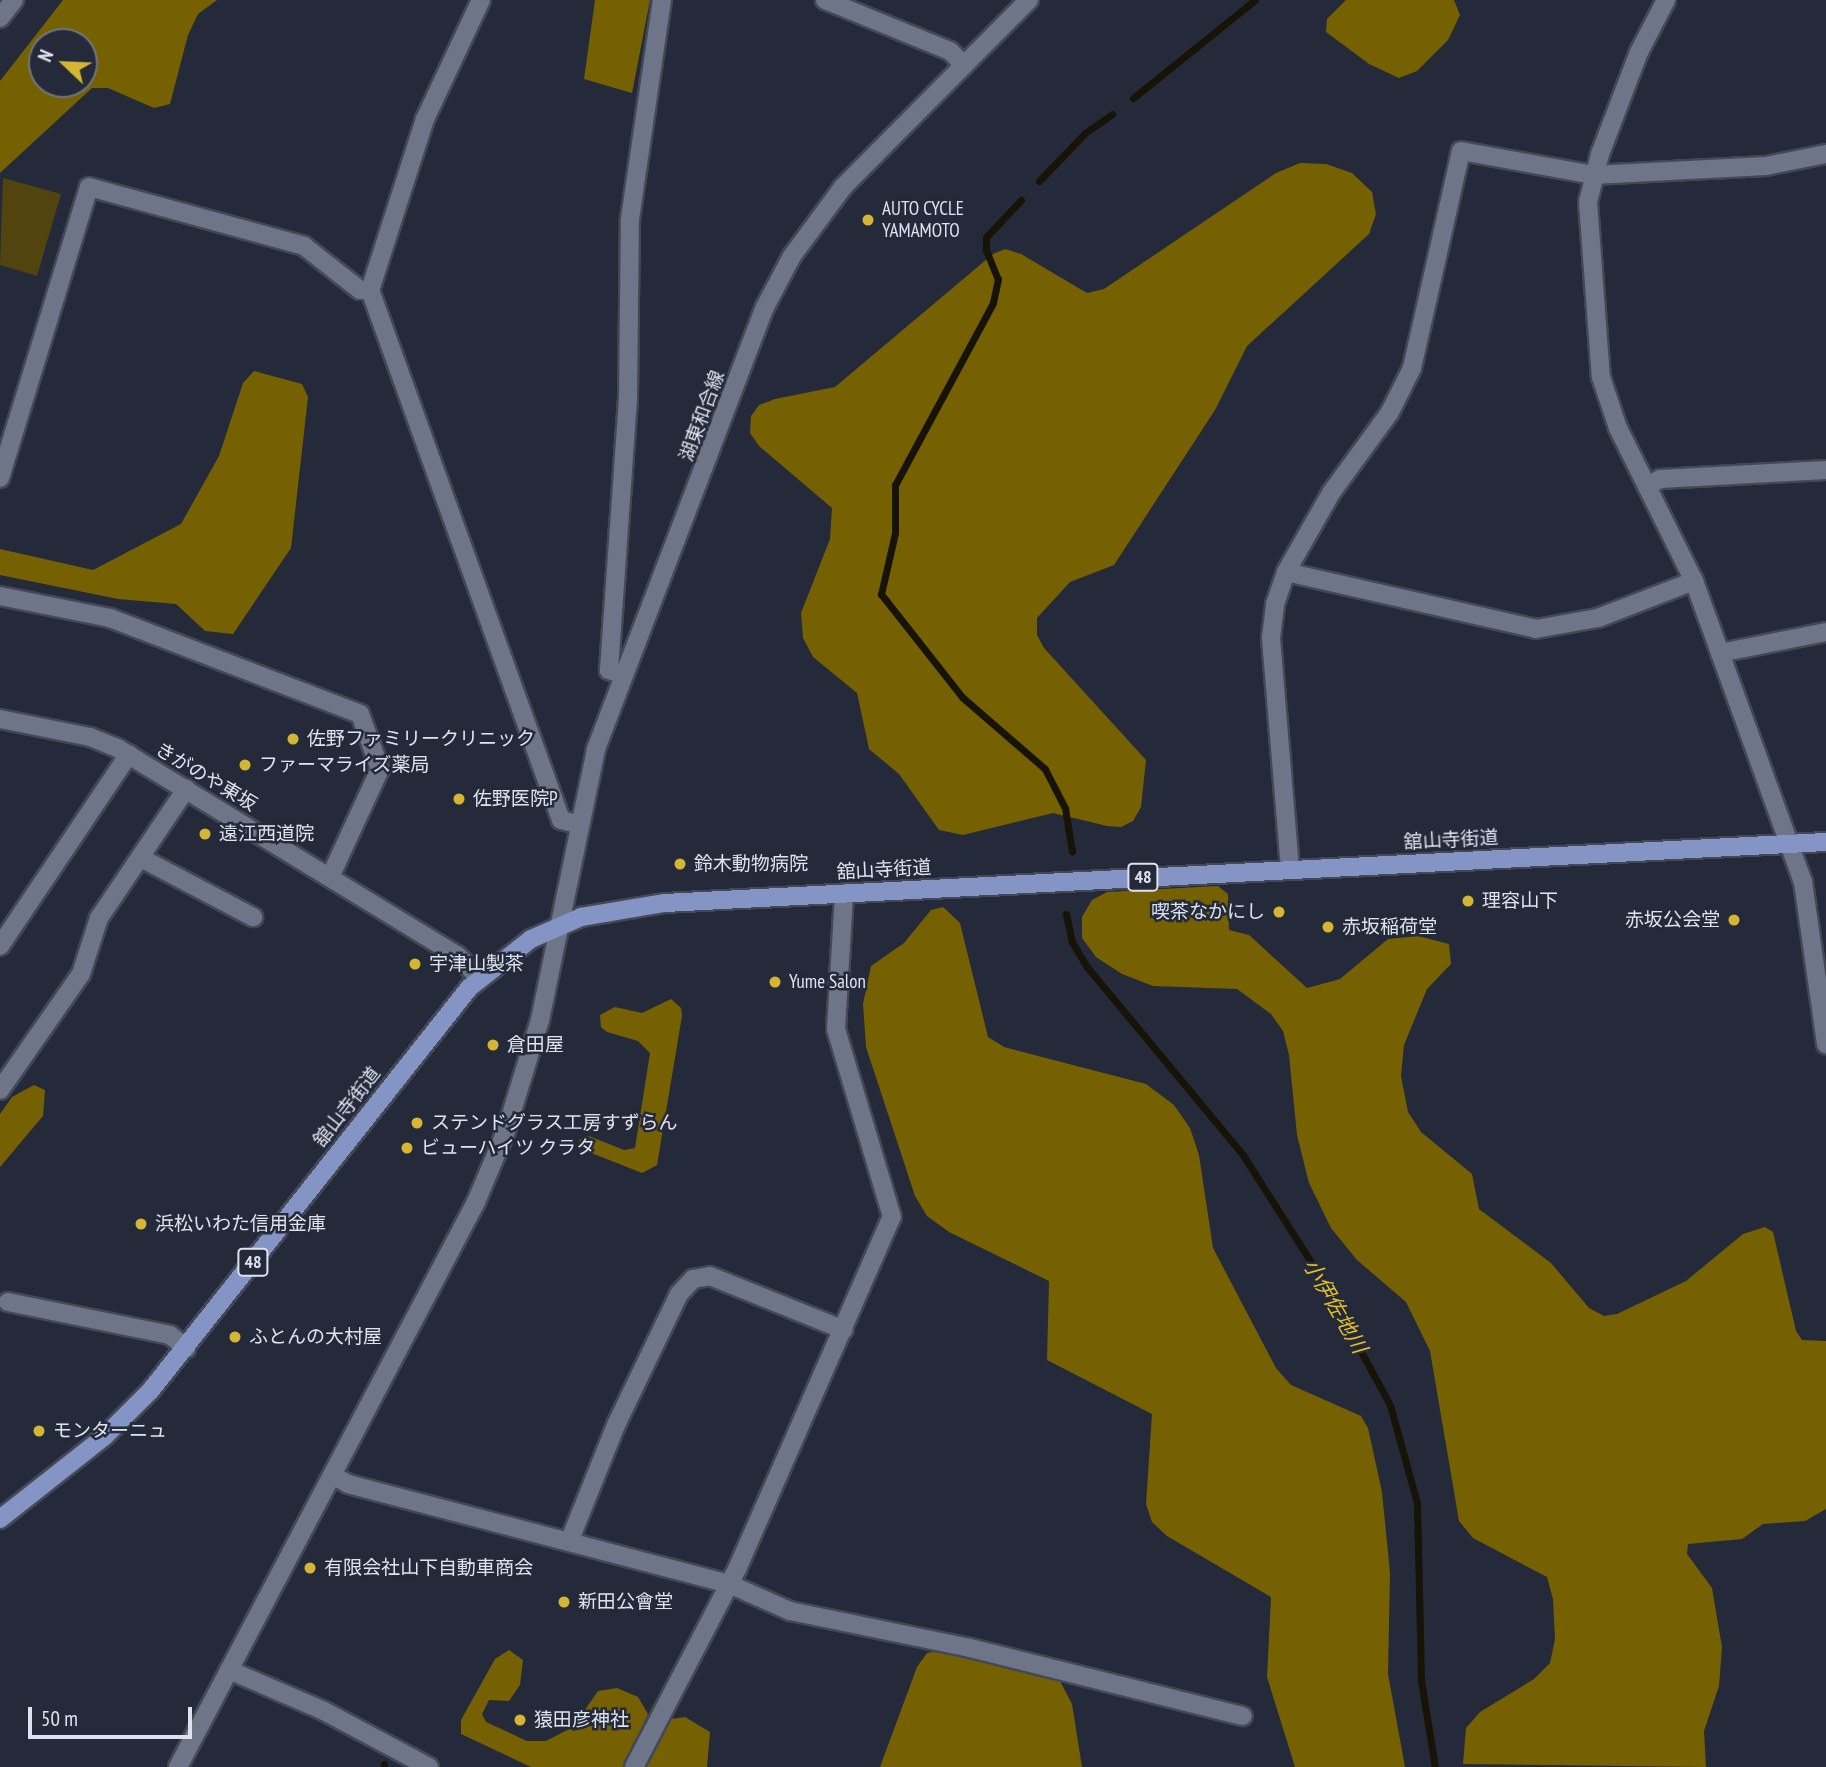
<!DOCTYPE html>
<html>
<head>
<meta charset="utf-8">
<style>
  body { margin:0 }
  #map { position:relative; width:1826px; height:1767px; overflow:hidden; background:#242a3a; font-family:"PT Sans Narrow","Noto Sans JP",sans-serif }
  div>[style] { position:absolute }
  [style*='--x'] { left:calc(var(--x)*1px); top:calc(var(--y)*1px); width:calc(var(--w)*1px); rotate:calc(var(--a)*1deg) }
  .green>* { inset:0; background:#51440e }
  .forest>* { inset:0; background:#756102 }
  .stream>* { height:7px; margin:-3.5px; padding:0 3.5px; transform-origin:3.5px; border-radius:3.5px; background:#171306 }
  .roads { filter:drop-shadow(2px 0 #444856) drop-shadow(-2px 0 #444856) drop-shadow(0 2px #444856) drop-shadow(0 -2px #444856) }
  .street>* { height:18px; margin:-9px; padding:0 9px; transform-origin:9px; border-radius:9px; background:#6e7589 }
  .secondary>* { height:18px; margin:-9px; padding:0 9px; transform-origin:9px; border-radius:9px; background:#6e7589 }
  .primary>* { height:18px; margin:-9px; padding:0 9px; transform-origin:9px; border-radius:9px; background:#8394c5 }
  .dots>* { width:19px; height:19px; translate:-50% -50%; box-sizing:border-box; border:4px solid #242a3a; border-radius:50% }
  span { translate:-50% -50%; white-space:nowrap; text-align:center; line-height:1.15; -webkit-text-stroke:5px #242a3a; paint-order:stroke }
  .shield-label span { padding:2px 5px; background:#242a3a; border:2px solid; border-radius:5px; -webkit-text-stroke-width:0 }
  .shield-label { font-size:18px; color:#dfe3ee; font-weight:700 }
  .poi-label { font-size:19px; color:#dfe3ee }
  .left { translate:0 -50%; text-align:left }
  .right { translate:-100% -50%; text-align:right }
  .street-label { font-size:19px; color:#dfe3ee }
  .water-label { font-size:21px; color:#e2bf2a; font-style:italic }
  .north { position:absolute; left:28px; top:28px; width:70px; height:70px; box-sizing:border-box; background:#242a3a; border:2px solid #6f7482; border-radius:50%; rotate:293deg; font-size:19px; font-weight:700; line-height:28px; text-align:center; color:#dfe3ee }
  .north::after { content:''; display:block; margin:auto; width:24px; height:32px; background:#d5b534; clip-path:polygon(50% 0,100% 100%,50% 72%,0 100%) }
  .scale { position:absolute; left:28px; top:1707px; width:164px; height:32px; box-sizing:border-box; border:4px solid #dfe3ee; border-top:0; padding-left:9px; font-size:21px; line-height:24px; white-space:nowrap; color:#dfe3ee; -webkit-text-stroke:5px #242a3a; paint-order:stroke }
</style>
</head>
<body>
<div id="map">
  <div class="green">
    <div style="clip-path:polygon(3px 178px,61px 194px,37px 276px,0 265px)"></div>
  </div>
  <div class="forest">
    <div style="clip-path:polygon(evenodd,63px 0,217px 0,198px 14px,188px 35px,170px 104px,154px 108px,108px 88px,92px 88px,0 173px,0 81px,63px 0,42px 42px,84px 42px,84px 84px,42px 84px,42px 42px)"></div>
    <div style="clip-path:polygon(595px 0,650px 0,632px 93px,584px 79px)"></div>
    <div style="clip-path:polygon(1346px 0,1454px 0,1460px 15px,1448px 40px,1417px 71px,1399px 78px,1369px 64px,1326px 32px,1327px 19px)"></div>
    <div style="clip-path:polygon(1300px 163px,1326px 164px,1352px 173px,1372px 192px,1376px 214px,1369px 234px,1247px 346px,1215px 410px,1114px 565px,1070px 582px,1037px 618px,1037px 635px,1044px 648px,1146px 760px,1141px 807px,1133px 821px,1121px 827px,1107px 826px,1053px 813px,963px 835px,939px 830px,899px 774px,869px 749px,857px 693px,813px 657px,803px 638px,801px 613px,830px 539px,832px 508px,759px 446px,750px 433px,751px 416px,759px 405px,775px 399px,835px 387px,993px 254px,1005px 249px,1021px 254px,1087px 293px,1104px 289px,1276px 173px)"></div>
    <div style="clip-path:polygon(254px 371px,302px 384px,308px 397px,291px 548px,233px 634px,205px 631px,176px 604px,118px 599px,0 575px,0 549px,93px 570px,181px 524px,219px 456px,243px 383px)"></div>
    <div style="clip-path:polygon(1218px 886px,1228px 894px,1229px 930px,1249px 935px,1307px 988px,1340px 979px,1388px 939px,1418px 936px,1449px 944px,1451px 964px,1427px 989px,1404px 1045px,1401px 1076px,1408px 1112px,1421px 1132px,1472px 1174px,1479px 1209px,1551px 1263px,1589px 1308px,1604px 1316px,1617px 1314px,1686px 1281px,1743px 1234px,1765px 1227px,1773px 1232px,1796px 1331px,1802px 1340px,1826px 1341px,1826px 1509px,1805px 1521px,1763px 1524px,1742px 1539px,1688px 1544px,1687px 1554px,1712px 1588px,1722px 1647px,1719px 1686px,1704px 1731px,1706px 1767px,1463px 1764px,1466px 1728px,1480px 1712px,1534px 1679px,1550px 1663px,1555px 1639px,1553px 1599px,1547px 1577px,1473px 1538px,1459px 1521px,1430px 1351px,1406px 1302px,1357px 1260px,1331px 1228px,1309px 1183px,1297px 1135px,1289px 1055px,1283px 1031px,1271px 1014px,1237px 989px,1153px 986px,1122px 974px,1096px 957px,1082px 938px,1082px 917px,1092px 900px,1107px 892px)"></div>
    <div style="clip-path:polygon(943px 907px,960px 923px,988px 1037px,1004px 1047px,1146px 1084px,1174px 1105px,1190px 1128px,1199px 1155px,1213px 1248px,1276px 1368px,1291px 1385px,1361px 1416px,1368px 1428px,1382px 1492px,1390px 1573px,1388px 1674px,1405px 1767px,1295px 1767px,1267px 1677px,1271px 1597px,1167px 1536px,1152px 1522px,1146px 1504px,1152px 1414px,1047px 1360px,1049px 1281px,949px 1232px,927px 1216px,915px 1196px,866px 1047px,863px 1004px,871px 966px,904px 943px,931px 910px)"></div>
    <div style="clip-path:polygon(671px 999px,681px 1008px,682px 1016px,657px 1165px,642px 1173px,584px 1150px,579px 1140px,589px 1136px,624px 1150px,635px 1148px,650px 1053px,638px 1041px,607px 1032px,601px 1027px,600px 1015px,615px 1007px,642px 1013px)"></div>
    <div style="clip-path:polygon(34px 1085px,45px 1090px,43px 1116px,0 1167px,0 1114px,12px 1097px)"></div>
    <div style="clip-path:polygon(509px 1650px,523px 1660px,520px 1685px,509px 1701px,489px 1700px,482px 1714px,486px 1722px,527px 1741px,546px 1741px,573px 1727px,598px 1691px,617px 1688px,638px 1697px,648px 1714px,624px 1767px,531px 1767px,461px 1734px,461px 1720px,495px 1659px)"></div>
    <div style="clip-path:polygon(944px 1650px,1060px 1681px,1072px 1704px,1082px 1767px,880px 1767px,917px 1667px,927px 1653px)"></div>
    <div style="clip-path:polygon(685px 1717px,710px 1732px,707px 1767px,643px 1767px,660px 1731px,671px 1719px)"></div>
  </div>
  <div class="stream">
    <div style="--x:1133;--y:98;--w:156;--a:-38.8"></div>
    <div style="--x:1039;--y:181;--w:66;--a:-46.2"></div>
    <div style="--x:1085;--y:133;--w:33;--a:-35"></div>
    <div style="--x:1021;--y:200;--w:51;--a:133.4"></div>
    <div style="--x:986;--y:237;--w:13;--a:90"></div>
    <div style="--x:986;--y:250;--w:31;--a:68"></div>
    <div style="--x:998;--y:279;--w:25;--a:102"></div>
    <div style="--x:993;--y:303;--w:207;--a:118.3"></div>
    <div style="--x:895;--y:485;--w:48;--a:90"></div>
    <div style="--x:895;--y:533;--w:63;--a:102.9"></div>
    <div style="--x:881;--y:594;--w:131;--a:51.8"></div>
    <div style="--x:962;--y:697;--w:110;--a:40.9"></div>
    <div style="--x:1045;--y:769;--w:44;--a:62.9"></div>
    <div style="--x:1065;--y:808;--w:44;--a:80.8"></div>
    <div style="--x:1066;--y:914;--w:29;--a:78"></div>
    <div style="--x:1072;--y:942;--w:29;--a:59"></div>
    <div style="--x:1087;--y:967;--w:244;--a:50.3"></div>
    <div style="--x:1243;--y:1155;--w:146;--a:57.6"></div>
    <div style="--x:1321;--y:1278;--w:145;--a:61.5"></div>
    <div style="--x:1390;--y:1405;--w:102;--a:74.6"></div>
    <div style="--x:1417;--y:1503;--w:177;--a:88.7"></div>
    <div style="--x:1421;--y:1680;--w:88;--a:80.9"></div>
    <div style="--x:384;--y:1767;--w:3;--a:-90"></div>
  </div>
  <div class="roads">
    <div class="street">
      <div style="--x:481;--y:0;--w:132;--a:115.2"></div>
      <div style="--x:425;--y:119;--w:180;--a:107.8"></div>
      <div style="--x:370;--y:290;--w:563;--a:70.18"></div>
      <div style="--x:561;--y:820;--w:16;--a:14"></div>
      <div style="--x:825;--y:0;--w:135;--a:22.2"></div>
      <div style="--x:950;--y:51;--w:20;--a:45"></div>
      <div style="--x:0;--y:18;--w:23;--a:-52"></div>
      <div style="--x:0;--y:478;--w:304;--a:-73"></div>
      <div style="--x:89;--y:187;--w:223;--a:15.3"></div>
      <div style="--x:304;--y:246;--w:71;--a:38.2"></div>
      <div style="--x:360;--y:290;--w:10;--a:0"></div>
      <div style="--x:1647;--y:486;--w:15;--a:-28"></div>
      <div style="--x:1660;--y:479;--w:166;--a:-3.1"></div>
      <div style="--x:1286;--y:572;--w:256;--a:12.8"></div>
      <div style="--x:1536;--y:629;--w:63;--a:-10.1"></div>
      <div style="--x:1598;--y:618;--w:103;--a:-21.1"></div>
      <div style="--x:0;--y:596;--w:112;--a:11.3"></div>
      <div style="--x:110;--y:618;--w:268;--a:21"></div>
      <div style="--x:360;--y:714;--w:59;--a:70"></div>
      <div style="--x:380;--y:769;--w:119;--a:114.8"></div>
      <div style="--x:1720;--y:653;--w:108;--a:-11.2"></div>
      <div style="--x:0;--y:719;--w:92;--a:11.3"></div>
      <div style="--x:90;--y:737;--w:31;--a:22"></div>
      <div style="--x:119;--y:749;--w:396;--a:31.4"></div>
      <div style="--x:457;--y:955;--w:32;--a:46"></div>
      <div style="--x:141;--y:858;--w:127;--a:27.8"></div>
      <div style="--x:1290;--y:869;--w:232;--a:-94.7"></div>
      <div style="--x:1271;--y:638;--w:34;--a:-83"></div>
      <div style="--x:1275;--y:604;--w:34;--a:-71"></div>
      <div style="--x:1286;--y:572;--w:91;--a:-60.3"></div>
      <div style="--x:1331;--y:493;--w:100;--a:-53.9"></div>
      <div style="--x:1390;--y:412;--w:49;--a:-63.4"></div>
      <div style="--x:1412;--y:368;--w:222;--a:-77.3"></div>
      <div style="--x:1461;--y:151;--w:134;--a:10.3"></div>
      <div style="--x:1593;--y:175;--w:173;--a:-3"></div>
      <div style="--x:1766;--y:166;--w:61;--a:-11.3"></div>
      <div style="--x:0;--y:946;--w:231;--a:-56.1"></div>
      <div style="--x:0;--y:1090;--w:141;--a:-55.1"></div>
      <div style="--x:81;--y:974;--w:59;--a:-72.2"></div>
      <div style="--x:99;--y:918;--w:156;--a:-56"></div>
      <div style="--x:8;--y:1302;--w:165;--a:11.5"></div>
      <div style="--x:170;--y:1335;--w:21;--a:39"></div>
      <div style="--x:332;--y:1475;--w:18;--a:29"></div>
      <div style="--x:348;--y:1484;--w:394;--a:14.7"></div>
      <div style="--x:729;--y:1584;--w:67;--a:23.9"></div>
      <div style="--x:790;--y:1611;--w:184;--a:11.6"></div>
      <div style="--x:970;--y:1648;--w:281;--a:14"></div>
      <div style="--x:569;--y:1542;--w:126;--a:-68.1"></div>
      <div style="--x:616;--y:1425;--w:145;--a:-64.3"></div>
      <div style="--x:679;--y:1294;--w:21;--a:-47"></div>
      <div style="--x:693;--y:1279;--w:17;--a:-10"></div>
      <div style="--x:710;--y:1276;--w:144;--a:21.9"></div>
      <div style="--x:229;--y:1670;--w:103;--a:23.3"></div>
      <div style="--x:324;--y:1711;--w:119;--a:28.1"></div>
      <div style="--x:634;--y:1767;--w:225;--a:-62.5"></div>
      <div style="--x:738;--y:1567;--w:382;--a:-66.3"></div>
      <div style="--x:892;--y:1217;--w:196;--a:-106.6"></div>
      <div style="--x:836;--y:1029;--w:136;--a:-86.6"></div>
    </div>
    <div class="secondary">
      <div style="--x:1666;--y:0;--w:59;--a:117.4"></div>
      <div style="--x:1639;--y:52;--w:109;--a:110.9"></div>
      <div style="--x:1600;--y:154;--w:49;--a:104"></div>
      <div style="--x:1588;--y:202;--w:175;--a:85.8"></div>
      <div style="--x:1601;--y:377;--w:54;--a:71.6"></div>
      <div style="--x:1618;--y:428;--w:171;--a:63.6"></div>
      <div style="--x:1694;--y:581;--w:320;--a:70.1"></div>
      <div style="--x:1803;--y:882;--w:164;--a:81.9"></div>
      <div style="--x:624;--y:675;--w:16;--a:-162"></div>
      <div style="--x:609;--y:670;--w:271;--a:-86"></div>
      <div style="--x:628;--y:400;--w:181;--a:-89.4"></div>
      <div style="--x:630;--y:219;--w:221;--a:-81.7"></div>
      <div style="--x:178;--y:1767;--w:639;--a:-62.19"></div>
      <div style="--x:476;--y:1202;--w:77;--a:-67.1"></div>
      <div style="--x:506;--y:1131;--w:116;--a:-73"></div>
      <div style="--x:540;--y:1020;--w:277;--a:-78.3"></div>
      <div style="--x:596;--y:749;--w:473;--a:-69.1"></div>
      <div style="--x:765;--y:307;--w:58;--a:-62.1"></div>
      <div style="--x:792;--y:256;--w:86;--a:-53.5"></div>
      <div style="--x:843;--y:187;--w:264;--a:-45.2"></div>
    </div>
    <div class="primary">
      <div style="--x:0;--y:1519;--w:134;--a:-38.3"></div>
      <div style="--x:105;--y:1436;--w:65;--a:-45"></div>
      <div style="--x:151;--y:1390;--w:513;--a:-51.65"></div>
      <div style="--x:469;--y:988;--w:79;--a:-38.3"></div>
      <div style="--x:531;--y:939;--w:55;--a:-23.7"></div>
      <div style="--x:581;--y:917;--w:85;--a:-9.5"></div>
      <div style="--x:665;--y:903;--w:1163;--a:-3.01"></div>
    </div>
  </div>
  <div class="dots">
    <div style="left:868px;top:220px;background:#d5b534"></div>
    <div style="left:293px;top:739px;background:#d5b534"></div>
    <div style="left:245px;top:765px;background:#d5b534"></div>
    <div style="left:459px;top:799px;background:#d5b534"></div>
    <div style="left:205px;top:834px;background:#d5b534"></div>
    <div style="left:680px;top:864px;background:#d5b534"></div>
    <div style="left:1468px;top:901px;background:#d5b534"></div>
    <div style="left:1279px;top:912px;background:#d5b534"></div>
    <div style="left:1734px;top:920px;background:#d5b534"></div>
    <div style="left:1328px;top:927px;background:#d5b534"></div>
    <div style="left:415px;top:964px;background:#d5b534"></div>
    <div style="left:775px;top:982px;background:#d5b534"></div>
    <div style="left:493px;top:1045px;background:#d5b534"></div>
    <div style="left:417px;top:1123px;background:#d5b534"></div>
    <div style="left:407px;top:1148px;background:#d5b534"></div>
    <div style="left:141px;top:1224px;background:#d5b534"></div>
    <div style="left:235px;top:1337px;background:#d5b534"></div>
    <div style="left:39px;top:1431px;background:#d5b534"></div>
    <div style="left:310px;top:1568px;background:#d5b534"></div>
    <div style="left:564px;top:1602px;background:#d5b534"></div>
    <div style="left:520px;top:1720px;background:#d5b534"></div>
  </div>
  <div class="shield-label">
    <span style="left:1143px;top:877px">48</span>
    <span style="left:253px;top:1262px">48</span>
  </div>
  <div class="poi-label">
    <span class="left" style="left:882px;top:220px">AUTO CYCLE<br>YAMAMOTO</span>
    <span class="left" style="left:307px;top:739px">佐野ファミリークリニック</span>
    <span class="left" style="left:259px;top:765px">ファーマライズ薬局</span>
    <span class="left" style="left:473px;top:799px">佐野医院P</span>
    <span class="left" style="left:219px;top:834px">遠江西道院</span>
    <span class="left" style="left:694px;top:864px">鈴木動物病院</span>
    <span class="left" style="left:1482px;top:901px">理容山下</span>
    <span class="right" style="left:1265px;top:912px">喫茶なかにし</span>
    <span class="right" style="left:1720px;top:920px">赤坂公会堂</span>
    <span class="left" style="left:1342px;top:927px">赤坂稲荷堂</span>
    <span class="left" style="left:429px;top:964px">宇津山製茶</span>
    <span class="left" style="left:789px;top:982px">Yume Salon</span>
    <span class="left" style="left:507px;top:1045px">倉田屋</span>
    <span class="left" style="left:431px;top:1123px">ステンドグラス工房すずらん</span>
    <span class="left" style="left:421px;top:1148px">ビューハイツ クラタ</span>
    <span class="left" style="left:155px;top:1224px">浜松いわた信用金庫</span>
    <span class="left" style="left:249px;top:1337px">ふとんの大村屋</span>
    <span class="left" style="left:53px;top:1431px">モンターニュ</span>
    <span class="left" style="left:324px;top:1568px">有限会社山下自動車商会</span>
    <span class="left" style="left:578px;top:1602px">新田公會堂</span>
    <span class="left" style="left:534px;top:1720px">猿田彦神社</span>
  </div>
  <div class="street-label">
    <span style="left:702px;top:416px;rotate:-70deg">湖東和合線</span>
    <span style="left:206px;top:777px;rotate:31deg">きがのや東坂</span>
    <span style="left:1451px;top:840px;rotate:-3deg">舘山寺街道</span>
    <span style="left:884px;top:870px;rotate:-3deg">舘山寺街道</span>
    <span style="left:347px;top:1107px;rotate:-52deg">舘山寺街道</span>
  </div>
  <div class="water-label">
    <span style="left:1335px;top:1306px;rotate:60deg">小伊佐地川</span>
  </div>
  <div class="north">N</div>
  <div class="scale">50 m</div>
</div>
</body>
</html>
